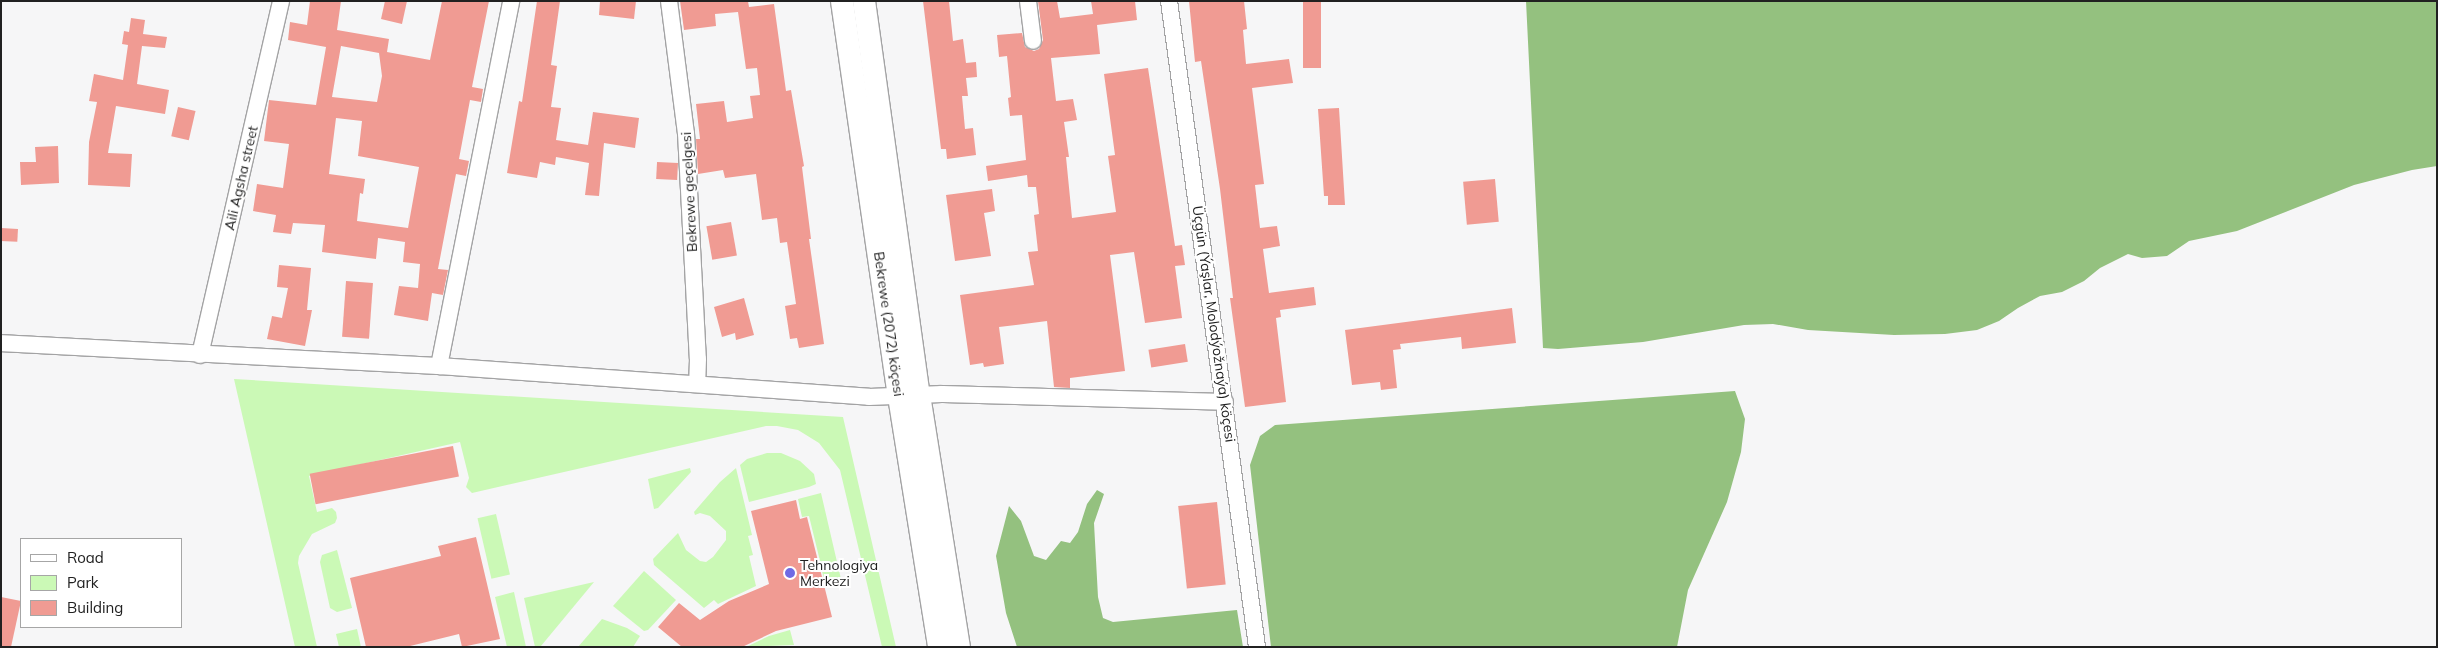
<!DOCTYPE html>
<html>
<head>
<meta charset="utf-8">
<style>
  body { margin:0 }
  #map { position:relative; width:2438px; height:648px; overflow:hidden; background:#f6f6f7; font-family:Mulish,sans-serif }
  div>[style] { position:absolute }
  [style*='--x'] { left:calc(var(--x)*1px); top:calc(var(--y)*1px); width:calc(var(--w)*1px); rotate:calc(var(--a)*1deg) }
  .green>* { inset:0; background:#cbf9b6; transform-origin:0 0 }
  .forest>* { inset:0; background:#94c17f }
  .building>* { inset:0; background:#f09b93; transform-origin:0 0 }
  .roads { filter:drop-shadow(1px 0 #a3a3a4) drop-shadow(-1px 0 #a3a3a4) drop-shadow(0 1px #a3a3a4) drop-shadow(0 -1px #a3a3a4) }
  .street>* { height:16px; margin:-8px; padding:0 8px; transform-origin:8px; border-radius:8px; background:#fff }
  .secondary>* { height:22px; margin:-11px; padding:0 11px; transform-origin:11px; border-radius:11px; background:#fff }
  .dots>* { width:14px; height:14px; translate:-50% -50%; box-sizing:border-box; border:2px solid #fff; border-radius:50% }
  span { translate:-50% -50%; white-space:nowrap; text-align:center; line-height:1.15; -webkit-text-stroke:4px #fff; paint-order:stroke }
  .street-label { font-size:14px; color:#212121 }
  .poi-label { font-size:14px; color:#212121 }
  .left { translate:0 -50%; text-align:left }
  .frame { position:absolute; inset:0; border:2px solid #212121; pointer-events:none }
  .legend { position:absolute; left:20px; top:538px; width:162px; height:90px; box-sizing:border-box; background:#fff; border:1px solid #a6a6a6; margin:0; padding:6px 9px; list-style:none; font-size:15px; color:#212121 }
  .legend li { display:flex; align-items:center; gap:10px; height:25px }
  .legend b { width:25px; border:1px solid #a6a6a6 }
</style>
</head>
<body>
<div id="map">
  <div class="green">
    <div style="clip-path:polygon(234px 379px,843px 417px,896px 647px,882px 647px,840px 470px,819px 443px,798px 430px,777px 426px,766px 426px,472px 493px,466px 487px,469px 478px,460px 442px,309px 476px,317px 512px,332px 508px,336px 512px,337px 518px,335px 523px,312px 534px,299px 556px,298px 563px,317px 647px,295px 647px)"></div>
    <div style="clip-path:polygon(767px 453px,781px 453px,800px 461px,814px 474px,816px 484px,809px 487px,749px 502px,740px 465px,747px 459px)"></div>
    <div style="clip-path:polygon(690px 468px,691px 472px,658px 508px,654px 509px,648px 479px)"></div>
    <div style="clip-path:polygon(736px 468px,752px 535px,748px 536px,753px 555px,749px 556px,756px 586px,718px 604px,714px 600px,704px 608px,654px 565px,653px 559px,678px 533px,686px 550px,700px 561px,706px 562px,713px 557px,726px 540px,726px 531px,710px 516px,700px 513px,695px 515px,694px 512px,720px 482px)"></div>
    <div style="clip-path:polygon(821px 493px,841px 579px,825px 583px,822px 571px,816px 572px,814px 563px,820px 561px,809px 516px,802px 517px,798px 499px)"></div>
    <div style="left:496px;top:514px;width:62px;height:19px;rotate:77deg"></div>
    <div style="clip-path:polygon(337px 550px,352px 608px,337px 612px,330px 608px,320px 562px,322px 555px)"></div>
    <div style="clip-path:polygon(644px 571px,676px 600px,648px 630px,644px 631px,613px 606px)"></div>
    <div style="clip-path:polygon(594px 582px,541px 646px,535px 647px,524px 598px)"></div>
    <div style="clip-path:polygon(514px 592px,526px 647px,507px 647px,495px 597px)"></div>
    <div style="clip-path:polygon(602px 619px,627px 628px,640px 636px,633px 647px,578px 647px)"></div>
    <div style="clip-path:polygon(357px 629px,361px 647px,339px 647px,336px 634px)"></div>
    <div style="clip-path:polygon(790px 630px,794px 645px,746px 647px,769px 636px)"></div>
  </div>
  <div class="forest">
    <div style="clip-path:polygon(1526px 1px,2437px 1px,2437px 166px,2412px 170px,2354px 185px,2237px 231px,2189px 241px,2167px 256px,2142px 258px,2128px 254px,2100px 268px,2084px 281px,2062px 292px,2040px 296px,2018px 308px,1999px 321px,1977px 330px,1945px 334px,1894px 335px,1808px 330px,1773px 324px,1744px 325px,1643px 342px,1558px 349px,1543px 348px)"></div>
    <div style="clip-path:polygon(1735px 391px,1745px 419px,1741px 452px,1727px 502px,1688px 590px,1677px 647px,1271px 647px,1250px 465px,1260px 436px,1275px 425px)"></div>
    <div style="clip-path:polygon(1097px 490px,1104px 494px,1094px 523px,1098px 597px,1103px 618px,1113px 622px,1237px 610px,1243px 647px,1017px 647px,1006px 613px,996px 556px,1009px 506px,1021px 521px,1034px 556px,1046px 560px,1061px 541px,1070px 543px,1078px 532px,1087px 504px)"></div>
  </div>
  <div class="building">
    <div style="clip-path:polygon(evenodd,310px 1px,341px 1px,337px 30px,389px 39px,387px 52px,430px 60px,442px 1px,489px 1px,472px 87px,483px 89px,481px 102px,470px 100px,459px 159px,469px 161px,466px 176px,456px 174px,438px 269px,448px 270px,443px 295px,432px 293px,428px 321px,394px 315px,399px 286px,418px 288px,420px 264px,403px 262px,405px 242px,378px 238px,376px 259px,322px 252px,325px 225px,293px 223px,291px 234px,273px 232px,276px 215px,253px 211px,257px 184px,283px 188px,289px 144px,264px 141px,269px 100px,316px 105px,326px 47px,288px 40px,290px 22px,307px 25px,310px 1px,341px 46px,379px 53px,382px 76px,377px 102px,332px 97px,341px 46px,310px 1px,336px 118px,362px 121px,358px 156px,419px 167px,408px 228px,357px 221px,360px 193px,363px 194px,365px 179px,329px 174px,336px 118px)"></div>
    <div style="clip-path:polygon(385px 1px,407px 1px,402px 24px,381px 19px)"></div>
    <div style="clip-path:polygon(537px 1px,560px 1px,551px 65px,557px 66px,551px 107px,561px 108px,556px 140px,588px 145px,593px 112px,639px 118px,635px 148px,604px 143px,599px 196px,585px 195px,589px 163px,556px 157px,555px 165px,540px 162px,537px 178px,507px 173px,519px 101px,522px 102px)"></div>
    <div style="clip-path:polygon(600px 1px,636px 1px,634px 19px,599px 15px)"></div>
    <div style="clip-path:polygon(680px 1px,748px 1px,749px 7px,774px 4px,786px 91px,791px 90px,804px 166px,802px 167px,811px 239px,809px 239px,824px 344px,799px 348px,797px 338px,790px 339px,785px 306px,796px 304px,787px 242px,780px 243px,777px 218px,762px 220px,756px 174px,725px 178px,723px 170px,698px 174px,696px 139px,700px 139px,696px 104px,724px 101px,727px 122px,753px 118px,750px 96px,760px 95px,757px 68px,746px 69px,738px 12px,715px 14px,716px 26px,684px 30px)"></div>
    <div style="clip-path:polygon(923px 1px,949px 1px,953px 41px,963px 39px,966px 63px,976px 62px,977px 77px,966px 78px,968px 96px,962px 96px,965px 129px,973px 128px,976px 155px,947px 159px,946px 149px,941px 149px)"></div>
    <div style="clip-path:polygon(1038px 1px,1057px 1px,1060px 18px,1093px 14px,1091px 1px,1135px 1px,1137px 20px,1097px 25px,1100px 54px,1051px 58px,1056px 101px,1073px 99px,1077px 120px,1064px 122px,1069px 157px,1066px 157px,1072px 218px,1116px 212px,1108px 156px,1115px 155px,1104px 74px,1148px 68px,1175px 246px,1182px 245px,1185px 265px,1175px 266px,1182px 318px,1145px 323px,1134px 252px,1110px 255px,1125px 371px,1070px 378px,1070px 388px,1054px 387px,1047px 321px,999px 327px,1004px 364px,984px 367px,983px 363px,970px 365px,960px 295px,1034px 285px,1028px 252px,1038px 251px,1034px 215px,1039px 214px,1036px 187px,1028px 187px,1027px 175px,988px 181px,986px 166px,1026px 160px,1022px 115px,1010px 116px,1008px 98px,1011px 97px,1007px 56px,999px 57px,997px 35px,1022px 33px,1025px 47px,1034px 51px,1039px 49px,1043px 40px)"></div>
    <div style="clip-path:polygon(1189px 1px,1244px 1px,1247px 29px,1243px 30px,1246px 64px,1289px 59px,1293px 83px,1252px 88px,1264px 184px,1255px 185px,1260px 228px,1277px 226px,1280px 246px,1263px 249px,1269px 293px,1314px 287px,1316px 305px,1280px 310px,1281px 317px,1276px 318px,1286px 402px,1245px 407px,1230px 298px,1233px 298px,1220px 189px,1201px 61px,1195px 62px)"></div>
    <div style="left:1303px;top:1px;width:18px;height:67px"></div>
    <div style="clip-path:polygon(131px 18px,145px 20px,143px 34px,167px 37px,165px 48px,142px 46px,137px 84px,169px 90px,165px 114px,116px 106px,108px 153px,132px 154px,130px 187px,88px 185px,89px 142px,97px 102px,89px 101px,94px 74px,123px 80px,128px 45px,122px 44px,124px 31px,129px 32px)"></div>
    <div style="left:178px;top:107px;width:18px;height:30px;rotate:13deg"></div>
    <div style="clip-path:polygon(1339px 108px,1345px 205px,1328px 205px,1328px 196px,1324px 196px,1318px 109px)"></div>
    <div style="clip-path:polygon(58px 146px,59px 183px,21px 185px,20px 162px,36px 162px,35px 147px)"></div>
    <div style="left:678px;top:163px;width:17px;height:21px;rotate:93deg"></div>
    <div style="left:1495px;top:179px;width:43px;height:32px;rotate:85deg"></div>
    <div style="clip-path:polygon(992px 189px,995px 211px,984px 213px,991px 256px,955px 261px,946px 195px)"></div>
    <div style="left:731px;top:222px;width:34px;height:25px;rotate:80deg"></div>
    <div style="left:1px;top:228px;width:17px;height:13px;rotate:3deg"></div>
    <div style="clip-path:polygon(279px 265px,311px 268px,307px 310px,312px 310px,305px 346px,267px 339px,272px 316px,282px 318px,288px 288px,277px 287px)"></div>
    <div style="left:346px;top:281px;width:27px;height:56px;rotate:4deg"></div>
    <div style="clip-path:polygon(744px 298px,754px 335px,736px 340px,735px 333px,722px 337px,714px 307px)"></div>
    <div style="clip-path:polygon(1512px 308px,1516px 343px,1462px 349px,1461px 337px,1400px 344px,1401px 349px,1393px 350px,1397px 388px,1381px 390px,1380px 382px,1352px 385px,1345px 330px)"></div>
    <div style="left:1185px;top:344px;width:18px;height:37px;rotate:81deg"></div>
    <div style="left:453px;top:446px;width:31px;height:146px;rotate:79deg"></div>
    <div style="clip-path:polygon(796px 500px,800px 519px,807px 517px,832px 617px,776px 631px,742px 647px,682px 647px,658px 627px,679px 603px,700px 620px,729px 601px,769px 584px,751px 511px)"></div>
    <div style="left:1217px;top:502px;width:83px;height:39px;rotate:84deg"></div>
    <div style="clip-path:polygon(476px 537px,500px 639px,462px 647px,459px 634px,406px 647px,366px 647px,350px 578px,441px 556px,438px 546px)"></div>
    <div style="clip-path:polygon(1px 597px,21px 601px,11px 647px,1px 647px)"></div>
  </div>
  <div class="roads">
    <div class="street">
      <div style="--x:669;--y:1;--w:133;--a:82.7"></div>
      <div style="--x:686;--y:133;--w:226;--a:87"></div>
      <div style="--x:698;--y:359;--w:24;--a:92"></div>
      <div style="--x:1028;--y:1;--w:40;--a:82.9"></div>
      <div style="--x:1169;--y:1;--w:652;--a:82.24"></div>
      <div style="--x:1;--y:343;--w:439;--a:3"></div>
      <div style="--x:439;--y:366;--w:431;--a:4.1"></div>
      <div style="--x:869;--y:397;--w:73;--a:-2.4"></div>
      <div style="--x:942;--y:394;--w:283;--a:1.6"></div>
      <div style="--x:200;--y:355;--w:363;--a:-77.1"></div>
      <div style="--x:439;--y:366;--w:372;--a:-78.8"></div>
    </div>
    <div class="secondary">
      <div style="--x:842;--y:1;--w:399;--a:81.8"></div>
      <div style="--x:899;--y:396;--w:254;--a:80.9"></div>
      <div style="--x:864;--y:1;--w:398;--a:82.1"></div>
      <div style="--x:919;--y:395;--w:255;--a:81"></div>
    </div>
  </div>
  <div class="dots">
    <div style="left:790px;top:573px;background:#6f6ae4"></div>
  </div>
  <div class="street-label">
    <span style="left:241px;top:178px;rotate:-77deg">Aili Agsha street</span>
    <span style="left:689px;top:192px;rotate:-93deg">Bekrewe geçelgesi</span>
    <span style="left:889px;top:324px;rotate:82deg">Bekrewe (2072) köçesi</span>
    <span style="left:1214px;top:324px;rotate:82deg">Üçgün (Ýaşlar, Molodýožnaýa) köçesi</span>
  </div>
  <div class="poi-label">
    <span class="left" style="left:800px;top:573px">Tehnologiya<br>Merkezi</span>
  </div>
  <div class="frame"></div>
  <ul class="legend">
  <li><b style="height:6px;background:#fff"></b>Road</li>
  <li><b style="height:14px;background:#cbf9b6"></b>Park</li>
  <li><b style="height:14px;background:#f09b93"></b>Building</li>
  </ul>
</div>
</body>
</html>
